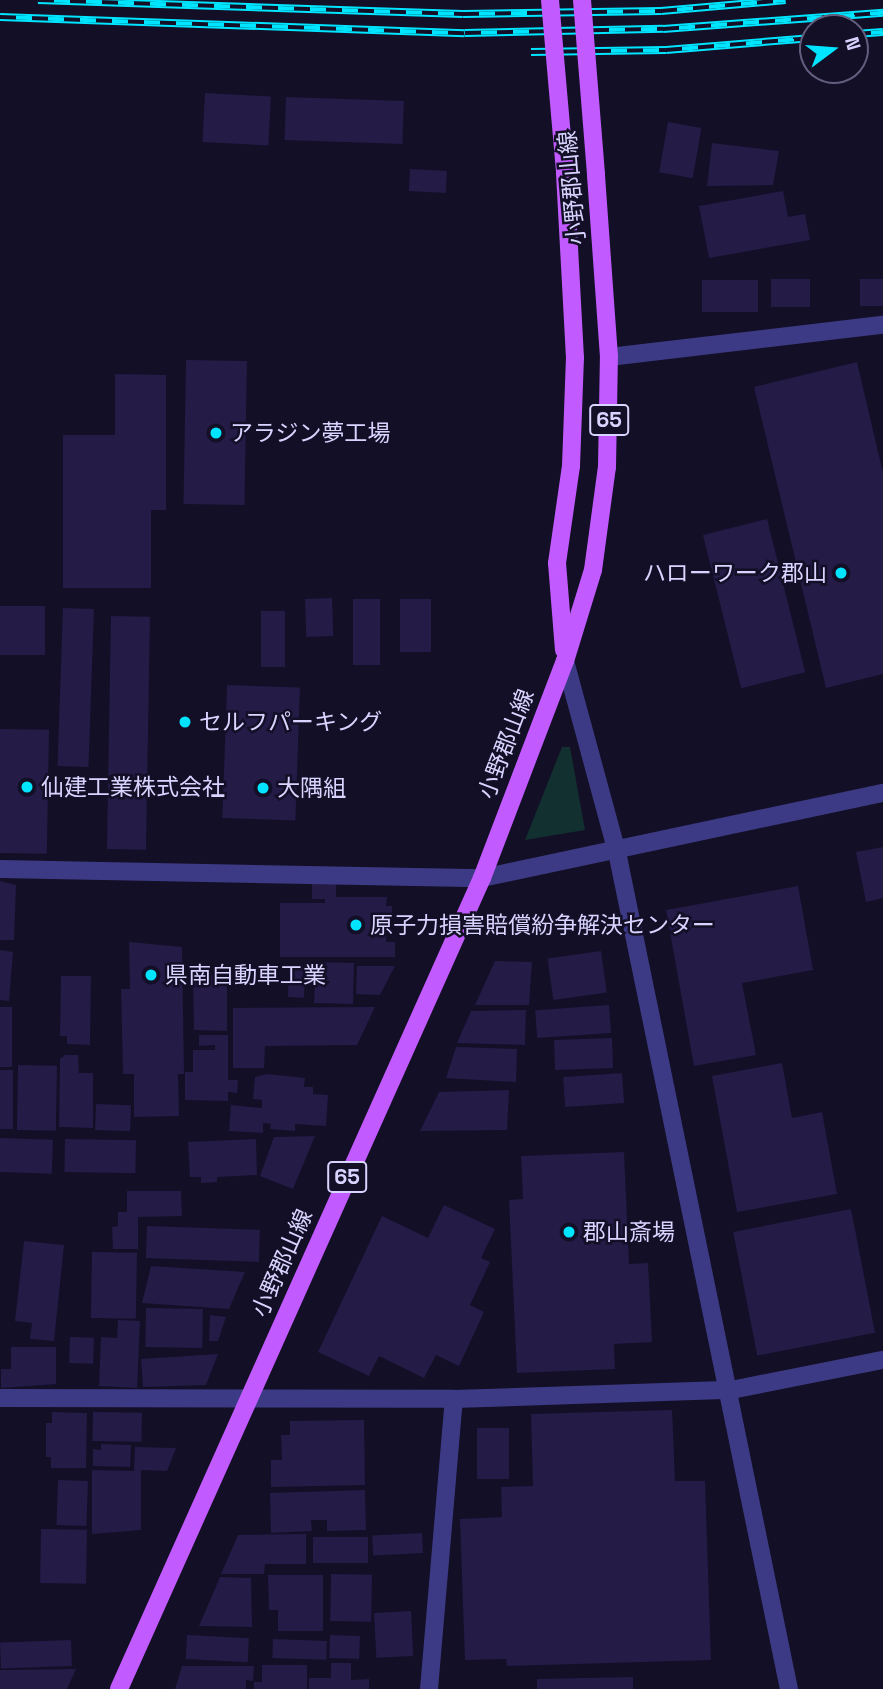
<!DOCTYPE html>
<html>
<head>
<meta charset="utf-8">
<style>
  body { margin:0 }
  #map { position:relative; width:883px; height:1689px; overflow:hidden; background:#130f26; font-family:"Space Grotesk","Noto Sans JP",sans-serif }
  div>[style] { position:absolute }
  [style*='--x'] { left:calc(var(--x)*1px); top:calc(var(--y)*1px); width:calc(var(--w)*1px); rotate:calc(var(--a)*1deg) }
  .green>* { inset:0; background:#12302f }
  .building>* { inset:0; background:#241b47; transform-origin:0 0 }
  .minor>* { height:18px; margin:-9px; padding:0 9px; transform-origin:9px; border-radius:9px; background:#3d3a85 }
  .tertiary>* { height:18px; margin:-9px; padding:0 9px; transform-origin:9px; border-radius:9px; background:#3d3a85 }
  .primary>* { height:18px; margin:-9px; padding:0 9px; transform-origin:9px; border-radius:9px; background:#c25bff }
  .rail>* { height:8px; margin-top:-4px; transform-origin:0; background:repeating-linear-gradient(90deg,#130f26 0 16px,#00e5ff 0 32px); box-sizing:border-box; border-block:2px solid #00e5ff }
  .primary-bridge>* { height:18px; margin:-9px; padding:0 9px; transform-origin:9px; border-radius:9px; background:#c25bff }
  .dots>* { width:19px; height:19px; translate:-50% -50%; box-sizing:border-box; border:4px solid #130f26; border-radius:50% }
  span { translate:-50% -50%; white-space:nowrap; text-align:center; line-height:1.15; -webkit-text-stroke:5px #130f26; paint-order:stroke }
  .shield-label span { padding:2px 5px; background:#130f26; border:2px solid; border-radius:5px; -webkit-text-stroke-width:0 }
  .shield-label { font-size:21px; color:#d9d4ff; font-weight:700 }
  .street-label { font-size:23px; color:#d9d4ff }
  .poi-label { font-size:23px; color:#d9d4ff }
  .left { translate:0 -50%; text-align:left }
  .right { translate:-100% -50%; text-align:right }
  .north { position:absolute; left:799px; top:14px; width:70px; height:70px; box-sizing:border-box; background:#130f26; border:2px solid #625e7d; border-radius:50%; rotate:74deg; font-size:19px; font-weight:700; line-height:28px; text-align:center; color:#d9d4ff }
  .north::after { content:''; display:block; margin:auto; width:24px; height:32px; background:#00e5ff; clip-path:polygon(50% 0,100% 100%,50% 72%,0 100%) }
</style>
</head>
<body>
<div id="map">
  <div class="green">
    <div style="clip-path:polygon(562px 747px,570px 747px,585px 830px,525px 840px)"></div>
  </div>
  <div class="building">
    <div style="left:205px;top:93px;width:66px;height:49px;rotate:3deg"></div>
    <div style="left:286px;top:97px;width:118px;height:43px;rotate:2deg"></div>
    <div style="left:668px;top:122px;width:34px;height:51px;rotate:10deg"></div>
    <div style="clip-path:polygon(712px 143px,779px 151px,773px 185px,707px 186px)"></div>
    <div style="left:410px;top:169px;width:37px;height:22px;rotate:3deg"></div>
    <div style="clip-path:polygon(783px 191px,788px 217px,805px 214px,810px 240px,709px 258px,699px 206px)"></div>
    <div style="left:771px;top:279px;width:39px;height:28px"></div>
    <div style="left:883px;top:279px;width:27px;height:23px;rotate:90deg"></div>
    <div style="left:702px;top:280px;width:56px;height:32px"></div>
    <div style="left:186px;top:360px;width:61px;height:144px;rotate:1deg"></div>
    <div style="clip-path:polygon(857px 362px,883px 473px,883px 674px,826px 688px,754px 387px)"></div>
    <div style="clip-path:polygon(115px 374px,166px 375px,166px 510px,151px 510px,151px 588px,63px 588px,63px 435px,115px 435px)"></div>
    <div style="left:767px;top:519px;width:158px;height:66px;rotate:76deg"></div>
    <div style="left:332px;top:598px;width:38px;height:27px;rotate:88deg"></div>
    <div style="left:353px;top:599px;width:27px;height:66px"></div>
    <div style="left:400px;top:599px;width:31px;height:53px"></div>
    <div style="left:0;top:606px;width:45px;height:49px"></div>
    <div style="left:63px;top:608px;width:31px;height:158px;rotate:2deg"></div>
    <div style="left:261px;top:611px;width:24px;height:56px"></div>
    <div style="left:111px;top:616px;width:39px;height:233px;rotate:1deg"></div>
    <div style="left:227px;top:685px;width:73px;height:133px;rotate:2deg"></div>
    <div style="left:0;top:729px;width:49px;height:124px;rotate:1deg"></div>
    <div style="clip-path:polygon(883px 847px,883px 898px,866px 902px,856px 852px)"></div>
    <div style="clip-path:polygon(0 881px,16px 885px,14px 940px,0 940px)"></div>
    <div style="clip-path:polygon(312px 884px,336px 884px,336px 897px,387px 897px,386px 906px,392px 906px,392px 934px,386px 934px,386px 942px,395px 942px,395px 957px,280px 957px,280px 903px,325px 903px,325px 899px,312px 899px)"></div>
    <div style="clip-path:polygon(798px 886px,813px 970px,742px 983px,756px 1055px,694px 1066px,666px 910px)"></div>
    <div style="clip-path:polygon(129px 942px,182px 947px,184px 1074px,178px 1074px,179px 1116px,134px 1117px,134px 1074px,123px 1074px,121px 989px,130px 989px)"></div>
    <div style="clip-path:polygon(0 950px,13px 952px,9px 1001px,0 1000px)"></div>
    <div style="left:601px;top:951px;width:42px;height:54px;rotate:82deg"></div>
    <div style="clip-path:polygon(495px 961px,532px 962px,529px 1005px,475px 1005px)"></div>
    <div style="clip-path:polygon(314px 962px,354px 963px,353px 1004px,314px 1003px,315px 977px,305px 977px,304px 998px,288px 997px,289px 965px,314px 966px)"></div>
    <div style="clip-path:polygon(357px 966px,395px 966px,380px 995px,356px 994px)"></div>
    <div style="clip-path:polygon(211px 975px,227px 975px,227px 1031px,194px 1030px,193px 982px,211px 983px)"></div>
    <div style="clip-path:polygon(61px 976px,91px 976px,90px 1045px,67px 1044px,67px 1036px,60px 1036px)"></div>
    <div style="left:609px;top:1005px;width:28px;height:74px;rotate:86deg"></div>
    <div style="left:0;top:1007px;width:12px;height:60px"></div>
    <div style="clip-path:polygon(375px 1007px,357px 1045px,265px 1046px,264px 1068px,233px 1068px,233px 1008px)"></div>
    <div style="clip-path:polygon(526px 1010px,525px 1045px,457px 1043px,471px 1011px)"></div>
    <div style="clip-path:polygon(199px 1035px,228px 1035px,228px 1080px,238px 1080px,237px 1093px,228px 1092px,228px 1101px,185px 1100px,185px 1072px,193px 1072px,193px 1050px,215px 1050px,215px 1045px,199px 1046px)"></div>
    <div style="left:612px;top:1038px;width:30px;height:58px;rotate:88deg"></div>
    <div style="clip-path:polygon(456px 1047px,517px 1049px,516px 1082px,446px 1078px)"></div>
    <div style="clip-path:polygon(65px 1055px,78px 1055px,79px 1073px,93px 1073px,93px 1128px,59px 1127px,60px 1059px)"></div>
    <div style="clip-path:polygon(782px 1063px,792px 1118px,822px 1112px,837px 1194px,737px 1212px,712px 1076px)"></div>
    <div style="left:18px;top:1065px;width:39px;height:65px;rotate:1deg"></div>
    <div style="left:0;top:1070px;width:13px;height:59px"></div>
    <div style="left:622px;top:1073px;width:30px;height:59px;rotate:86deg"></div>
    <div style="clip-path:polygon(267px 1074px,305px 1078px,304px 1087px,313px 1087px,313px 1094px,328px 1095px,326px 1126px,295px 1124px,295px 1131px,270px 1129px,271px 1124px,263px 1123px,263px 1133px,229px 1131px,231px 1105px,262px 1108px,262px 1100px,253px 1099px,255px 1077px)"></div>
    <div style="clip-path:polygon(509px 1090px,507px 1130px,420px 1131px,439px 1092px)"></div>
    <div style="left:96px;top:1104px;width:35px;height:26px;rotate:2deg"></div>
    <div style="clip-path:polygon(315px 1136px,293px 1189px,260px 1176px,274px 1137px)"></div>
    <div style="left:0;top:1138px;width:53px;height:34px;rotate:2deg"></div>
    <div style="left:65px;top:1139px;width:71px;height:33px;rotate:1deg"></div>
    <div style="clip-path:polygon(256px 1139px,257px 1175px,217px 1177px,217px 1182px,201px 1183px,201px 1177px,190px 1177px,188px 1142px)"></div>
    <div style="clip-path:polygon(624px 1152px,629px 1264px,648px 1263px,652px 1342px,614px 1344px,615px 1369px,517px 1373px,509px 1200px,523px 1199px,521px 1156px)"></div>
    <div style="clip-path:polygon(127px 1191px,181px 1191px,182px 1216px,138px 1217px,138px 1249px,113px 1249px,112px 1227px,118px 1226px,118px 1212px,127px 1212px)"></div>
    <div style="clip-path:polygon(444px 1205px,495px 1229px,481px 1258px,490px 1262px,470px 1305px,484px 1312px,459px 1366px,436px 1355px,424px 1378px,379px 1356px,369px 1376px,318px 1352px,382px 1216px,428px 1238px)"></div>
    <div style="left:851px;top:1209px;width:126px;height:120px;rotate:79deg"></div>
    <div style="left:147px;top:1226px;width:113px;height:32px;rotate:2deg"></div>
    <div style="clip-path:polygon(24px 1241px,64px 1245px,54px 1341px,30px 1339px,32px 1323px,15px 1321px)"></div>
    <div style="left:92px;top:1252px;width:45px;height:66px;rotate:1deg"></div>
    <div style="clip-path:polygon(151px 1266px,245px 1272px,229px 1309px,142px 1303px)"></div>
    <div style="left:146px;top:1308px;width:57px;height:39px;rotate:1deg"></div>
    <div style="clip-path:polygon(210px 1315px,226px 1317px,218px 1341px,209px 1341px)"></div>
    <div style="clip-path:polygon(118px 1320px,140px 1321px,137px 1388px,99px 1386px,101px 1337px,117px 1338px)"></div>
    <div style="left:70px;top:1337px;width:24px;height:26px;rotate:2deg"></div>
    <div style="clip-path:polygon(11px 1347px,56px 1347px,56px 1384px,1px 1388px,1px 1369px,11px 1369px)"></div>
    <div style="clip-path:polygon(218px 1354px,206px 1385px,143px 1387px,141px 1359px)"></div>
    <div style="clip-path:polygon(672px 1410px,675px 1481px,705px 1481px,711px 1660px,507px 1666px,506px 1659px,465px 1660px,460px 1519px,502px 1517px,501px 1487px,533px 1486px,531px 1414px)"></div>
    <div style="clip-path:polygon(52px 1412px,87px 1413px,86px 1468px,51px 1468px,51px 1457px,46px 1457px,46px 1423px,52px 1423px)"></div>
    <div style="left:93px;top:1412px;width:49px;height:29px;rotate:1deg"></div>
    <div style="clip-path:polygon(364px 1420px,365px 1485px,271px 1487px,271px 1460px,282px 1460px,281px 1435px,290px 1435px,290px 1421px)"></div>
    <div style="left:477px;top:1428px;width:32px;height:51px"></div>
    <div style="clip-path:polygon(101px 1444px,131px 1445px,130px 1467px,93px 1466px,93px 1449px,101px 1450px)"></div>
    <div style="clip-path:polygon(135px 1447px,176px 1448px,167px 1471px,141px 1470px,141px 1530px,92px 1534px,92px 1470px,134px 1471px)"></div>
    <div style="left:58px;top:1480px;width:30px;height:45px;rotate:2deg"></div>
    <div style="clip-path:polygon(365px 1490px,366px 1530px,327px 1531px,327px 1520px,311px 1520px,312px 1531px,271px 1533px,270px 1493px)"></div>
    <div style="left:41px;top:1529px;width:46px;height:54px;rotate:1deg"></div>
    <div style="left:422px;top:1533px;width:20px;height:50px;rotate:87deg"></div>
    <div style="clip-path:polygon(306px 1534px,306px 1564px,265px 1564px,264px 1574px,221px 1574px,238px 1535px)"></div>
    <div style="left:313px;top:1537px;width:55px;height:26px"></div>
    <div style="left:331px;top:1574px;width:41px;height:47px;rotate:1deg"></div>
    <div style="clip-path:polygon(268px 1575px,323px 1575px,323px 1631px,278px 1631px,278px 1610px,269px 1610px)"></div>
    <div style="clip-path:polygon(220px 1577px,251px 1578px,252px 1627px,199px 1626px)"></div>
    <div style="left:411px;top:1611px;width:45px;height:37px;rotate:87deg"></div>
    <div style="left:187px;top:1635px;width:62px;height:24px;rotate:3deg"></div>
    <div style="left:330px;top:1635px;width:30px;height:23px;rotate:2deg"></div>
    <div style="left:273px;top:1639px;width:54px;height:19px;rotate:2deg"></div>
    <div style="left:71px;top:1640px;width:26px;height:71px;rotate:88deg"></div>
    <div style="clip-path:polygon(331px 1663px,351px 1663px,351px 1680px,369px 1679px,369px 1689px,309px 1689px,309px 1678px,331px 1678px)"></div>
    <div style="clip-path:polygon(262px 1665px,307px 1665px,307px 1689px,254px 1689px,254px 1682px,262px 1682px)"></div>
    <div style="clip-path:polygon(182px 1666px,254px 1666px,253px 1681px,246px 1680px,246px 1689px,175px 1689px)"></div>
    <div style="clip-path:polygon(76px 1669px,67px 1689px,0 1689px,0 1670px)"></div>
    <div style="clip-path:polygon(633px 1677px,633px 1689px,537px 1689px,537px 1679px)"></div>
  </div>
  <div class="minor">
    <div style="--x:609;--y:357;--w:276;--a:-6.7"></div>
    <div style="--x:565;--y:661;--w:198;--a:74.8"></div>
    <div style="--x:617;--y:852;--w:854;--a:78.39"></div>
    <div style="--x:0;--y:869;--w:482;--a:1.1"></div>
    <div style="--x:0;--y:1398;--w:454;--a:0.1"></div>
    <div style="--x:454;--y:1399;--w:277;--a:-1.9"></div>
    <div style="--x:731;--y:1390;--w:155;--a:-11.2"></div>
    <div style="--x:429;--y:1689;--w:291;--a:-85.1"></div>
  </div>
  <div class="tertiary">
    <div style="--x:482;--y:878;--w:410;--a:-12"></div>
  </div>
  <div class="primary">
    <div style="--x:564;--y:650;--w:87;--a:-94.6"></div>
    <div style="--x:557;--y:563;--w:98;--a:-81.8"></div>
    <div style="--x:571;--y:466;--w:108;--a:-87.9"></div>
    <div style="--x:575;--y:358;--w:186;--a:-93.1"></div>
    <div style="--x:119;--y:1689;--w:889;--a:-65.89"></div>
    <div style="--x:482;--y:878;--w:232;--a:-69.1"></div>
    <div style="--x:565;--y:661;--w:95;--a:-72.9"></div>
    <div style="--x:593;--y:570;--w:104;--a:-82.3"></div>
    <div style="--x:607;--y:467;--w:110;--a:-89"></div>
    <div style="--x:609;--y:357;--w:183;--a:-94.1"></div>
  </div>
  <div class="rail">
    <div style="--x:38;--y:0;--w:425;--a:1.9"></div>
    <div style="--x:463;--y:14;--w:198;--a:-0.9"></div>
    <div style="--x:661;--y:11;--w:125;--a:-5"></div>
    <div style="--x:0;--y:17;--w:465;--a:2"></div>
    <div style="--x:465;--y:33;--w:198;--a:-1.2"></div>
    <div style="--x:663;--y:29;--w:221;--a:-4.2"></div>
    <div style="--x:855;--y:34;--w:28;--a:-4"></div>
    <div style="--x:531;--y:52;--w:135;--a:-0.8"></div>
    <div style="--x:666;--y:50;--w:147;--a:-4.7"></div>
  </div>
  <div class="primary-bridge">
    <div style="--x:550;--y:0;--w:173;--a:85"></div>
    <div style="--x:582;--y:0;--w:175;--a:85.4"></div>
  </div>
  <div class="dots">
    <div style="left:216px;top:433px;background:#00e5ff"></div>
    <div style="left:841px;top:573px;background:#00e5ff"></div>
    <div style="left:185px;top:722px;background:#00e5ff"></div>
    <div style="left:27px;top:787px;background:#00e5ff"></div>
    <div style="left:263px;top:788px;background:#00e5ff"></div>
    <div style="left:356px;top:925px;background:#00e5ff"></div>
    <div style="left:151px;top:975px;background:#00e5ff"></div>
    <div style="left:569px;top:1232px;background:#00e5ff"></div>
  </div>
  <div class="shield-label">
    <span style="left:609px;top:420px">65</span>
    <span style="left:347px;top:1177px">65</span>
  </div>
  <div class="street-label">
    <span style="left:572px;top:188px;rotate:-95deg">小野郡山線</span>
    <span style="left:506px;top:744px;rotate:-69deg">小野郡山線</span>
    <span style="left:282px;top:1263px;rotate:-66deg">小野郡山線</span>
  </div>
  <div class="poi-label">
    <span class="left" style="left:230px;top:433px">アラジン夢工場</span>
    <span class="right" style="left:827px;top:573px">ハローワーク郡山</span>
    <span class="left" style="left:199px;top:722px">セルフパーキング</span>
    <span class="left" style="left:41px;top:787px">仙建工業株式会社</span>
    <span class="left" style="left:277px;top:788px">大隅組</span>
    <span class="left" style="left:370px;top:925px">原子力損害賠償紛争解決センター</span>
    <span class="left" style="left:165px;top:975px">県南自動車工業</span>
    <span class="left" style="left:583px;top:1232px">郡山斎場</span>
  </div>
  <div class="north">N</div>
</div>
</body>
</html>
